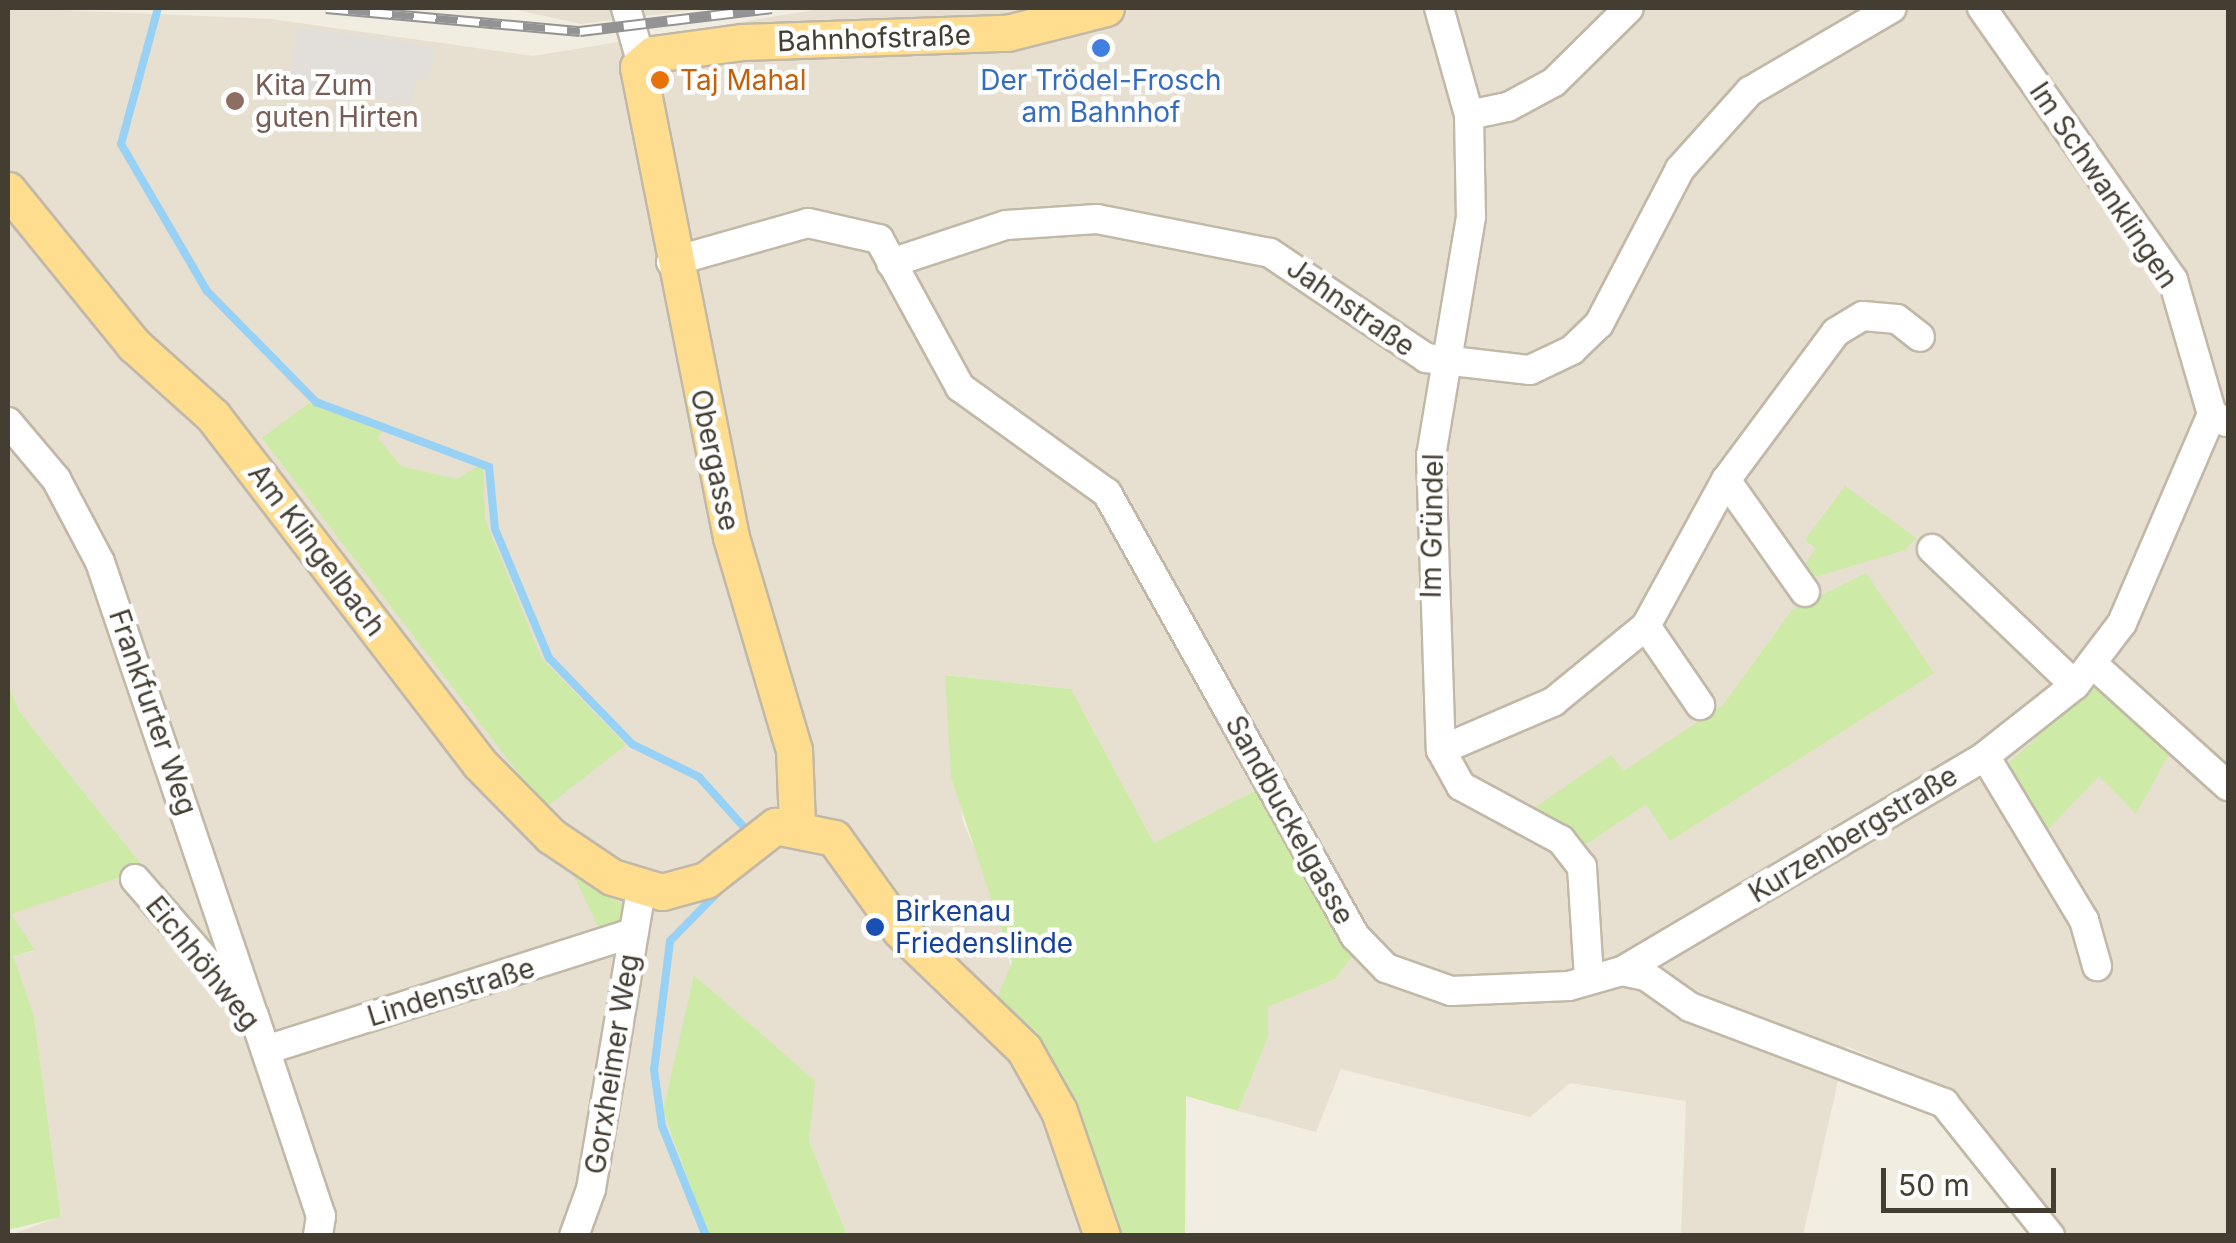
<!DOCTYPE html>
<html>
<head>
<meta charset="utf-8">
<style>
  body { margin:0 }
  #map { position:relative; width:2236px; height:1243px; overflow:hidden; background:#f2ede1; font-family:Inter,sans-serif }
  div>[style] { position:absolute }
  [style*='--x'] { left:calc(var(--x)*1px); top:calc(var(--y)*1px); width:calc(var(--w)*1px); rotate:calc(var(--a)*1deg) }
  .residential>* { inset:0; background:#e7dfcf }
  .green>* { inset:0; background:#cdeba6 }
  .parking>* { inset:0; background:#e2dfdb }
  .stream>* { height:8px; margin:-4px; padding:0 4px; transform-origin:4px; border-radius:4px; background:#97d1f6 }
  .roads { filter:drop-shadow(2px 0 #c1b8a7) drop-shadow(-2px 0 #c1b8a7) drop-shadow(0 2px #c1b8a7) drop-shadow(0 -2px #c1b8a7) }
  .minor>* { height:28px; margin:-14px; padding:0 14px; transform-origin:14px; border-radius:14px; background:#fff }
  .major>* { height:35px; margin:-17.5px; padding:0 17.5px; transform-origin:17.5px; border-radius:17.5px; background:#ffdd8e }
  .rail>* { height:11px; margin-top:-5.5px; transform-origin:0; background:repeating-linear-gradient(90deg,#fff 0 22px,#939393 0 44px); box-sizing:border-box; border-block:2px solid #939393 }
  .dots>* { width:28px; height:28px; translate:-50% -50%; box-sizing:border-box; border:5px solid #fff; border-radius:50% }
  span { translate:-50% -50%; white-space:nowrap; text-align:center; line-height:1.15; -webkit-text-stroke:9px #fff; paint-order:stroke }
  .street-label { font-size:28px; color:#443d32 }
  .food-label { font-size:28px; color:#c56008 }
  .left { translate:0 -50%; text-align:left }
  .shop-label { font-size:28px; color:#366cbe }
  .education-label { font-size:28px; color:#785e54 }
  .transit-label { font-size:28px; color:#164399 }
  .frame { position:absolute; inset:0; border:10px solid #443d32; pointer-events:none }
  .scale { position:absolute; left:1881px; top:1168px; width:175px; height:45px; box-sizing:border-box; border:5px solid #443d32; border-top:0; padding-left:12px; font-size:30px; line-height:35px; white-space:nowrap; color:#443d32; -webkit-text-stroke:8px #fff; paint-order:stroke }
</style>
</head>
<body>
<div id="map">
  <div class="residential">
    <div style="clip-path:polygon(8px 8px,271px 19px,533px 56px,827px 8px,2228px 8px,2228px 1235px,2069px 1235px,1945px 1088px,1846px 1046px,1803px 1235px,1681px 1235px,1686px 1101px,1570px 1083px,1530px 1117px,1341px 1069px,1316px 1132px,1238px 1111px,1268px 1037px,1268px 1007px,1335px 979px,1258px 789px,1154px 843px,1071px 689px,946px 675px,963px 822px,990px 885px,1028px 1036px,1071px 1104px,1109px 1195px,1114px 1235px,847px 1235px,809px 1141px,814px 1081px,695px 976px,663px 1111px,708px 1235px,8px 1236px,61px 1216px,34px 1016px,12px 956px,34px 951px,10px 913px,145px 869px,19px 711px,8px 683px)"></div>
    <div style="clip-path:polygon(508px 8px,708px 8px,581px 24px)"></div>
  </div>
  <div class="green">
    <div style="clip-path:polygon(309px 403px,383px 432px,377px 437px,401px 466px,457px 479px,483px 463px,485px 520px,542px 659px,626px 745px,545px 808px,262px 438px)"></div>
    <div style="clip-path:polygon(1845px 486px,1916px 538px,1905px 550px,1805px 580px,1799px 572px,1816px 549px,1805px 540px)"></div>
    <div style="clip-path:polygon(1866px 573px,1934px 673px,1670px 841px,1646px 804px,1587px 844px,1533px 809px,1611px 755px,1624px 771px,1723px 705px,1792px 610px)"></div>
    <div style="clip-path:polygon(945px 675px,1071px 689px,1154px 843px,1258px 789px,1355px 952px,1335px 979px,1268px 1007px,1268px 1037px,1238px 1111px,1186px 1096px,1185px 1235px,1114px 1235px,1109px 1195px,1071px 1104px,998px 996px,1012px 962px,951px 777px)"></div>
    <div style="clip-path:polygon(2096px 682px,2176px 741px,2136px 814px,2099px 776px,2037px 841px,2007px 765px)"></div>
    <div style="clip-path:polygon(8px 683px,19px 711px,145px 869px,11px 914px,35px 950px,13px 956px,34px 1016px,61px 1217px,8px 1230px)"></div>
    <div style="clip-path:polygon(570px 867px,623px 905px,624px 922px,603px 937px)"></div>
    <div style="clip-path:polygon(694px 975px,815px 1081px,809px 1141px,847px 1235px,708px 1235px,663px 1111px)"></div>
  </div>
  <div class="parking">
    <div style="clip-path:polygon(297px 26px,435px 47px,430px 77px,415px 82px,412px 104px,288px 87px)"></div>
  </div>
  <div class="stream">
    <div style="--x:158;--y:8;--w:141;--a:105.2"></div>
    <div style="--x:121;--y:144;--w:170;--a:59.7"></div>
    <div style="--x:207;--y:291;--w:156;--a:45.5"></div>
    <div style="--x:316;--y:402;--w:185;--a:20.6"></div>
    <div style="--x:489;--y:467;--w:62;--a:84.5"></div>
    <div style="--x:495;--y:529;--w:140;--a:67.3"></div>
    <div style="--x:549;--y:658;--w:120;--a:46"></div>
    <div style="--x:632;--y:744;--w:75;--a:26.2"></div>
    <div style="--x:699;--y:777;--w:78;--a:48.1"></div>
    <div style="--x:706;--y:1236;--w:118;--a:-111.8"></div>
    <div style="--x:662;--y:1126;--w:57;--a:-98.1"></div>
    <div style="--x:654;--y:1070;--w:130;--a:-82.9"></div>
    <div style="--x:670;--y:941;--w:76;--a:-45.5"></div>
  </div>
  <div class="roads">
    <div class="minor">
      <div style="--x:626;--y:8;--w:55;--a:74.2"></div>
      <div style="--x:1439;--y:8;--w:111;--a:74.3"></div>
      <div style="--x:1469;--y:115;--w:102;--a:88.9"></div>
      <div style="--x:1471;--y:217;--w:241;--a:99.5"></div>
      <div style="--x:1431;--y:455;--w:295;--a:88.1"></div>
      <div style="--x:1441;--y:750;--w:41;--a:60.9"></div>
      <div style="--x:1461;--y:786;--w:114;--a:28.4"></div>
      <div style="--x:1561;--y:840;--w:34;--a:52"></div>
      <div style="--x:1582;--y:867;--w:111;--a:86.4"></div>
      <div style="--x:1982;--y:8;--w:332;--a:54.9"></div>
      <div style="--x:2173;--y:280;--w:140;--a:73.8"></div>
      <div style="--x:2212;--y:414;--w:16;--a:30"></div>
      <div style="--x:1469;--y:115;--w:40;--a:-12"></div>
      <div style="--x:1508;--y:107;--w:52;--a:-28.5"></div>
      <div style="--x:1554;--y:82;--w:105;--a:-44.6"></div>
      <div style="--x:671;--y:262;--w:142;--a:-15.9"></div>
      <div style="--x:808;--y:223;--w:73;--a:12.7"></div>
      <div style="--x:879;--y:239;--w:169;--a:61.3"></div>
      <div style="--x:960;--y:387;--w:181;--a:35.8"></div>
      <div style="--x:1107;--y:493;--w:508;--a:60.76"></div>
      <div style="--x:1355;--y:936;--w:45;--a:45.9"></div>
      <div style="--x:1386;--y:968;--w:69;--a:19.5"></div>
      <div style="--x:1451;--y:991;--w:118;--a:-2.4"></div>
      <div style="--x:1569;--y:986;--w:55;--a:-15.8"></div>
      <div style="--x:1622;--y:971;--w:25;--a:12"></div>
      <div style="--x:1646;--y:976;--w:54;--a:35.2"></div>
      <div style="--x:1690;--y:1007;--w:272;--a:20.7"></div>
      <div style="--x:1944;--y:1103;--w:170;--a:51.4"></div>
      <div style="--x:891;--y:263;--w:121;--a:-18.3"></div>
      <div style="--x:1006;--y:225;--w:91;--a:-3.8"></div>
      <div style="--x:1097;--y:219;--w:176;--a:11.1"></div>
      <div style="--x:1270;--y:253;--w:188;--a:33.9"></div>
      <div style="--x:1426;--y:358;--w:105;--a:6.6"></div>
      <div style="--x:1530;--y:370;--w:47;--a:-25.5"></div>
      <div style="--x:1572;--y:350;--w:37;--a:-44"></div>
      <div style="--x:1599;--y:324;--w:175;--a:-62.4"></div>
      <div style="--x:1680;--y:169;--w:105;--a:-48.1"></div>
      <div style="--x:1750;--y:91;--w:164;--a:-30.3"></div>
      <div style="--x:8;--y:422;--w:75;--a:49.9"></div>
      <div style="--x:56;--y:479;--w:94;--a:62.1"></div>
      <div style="--x:100;--y:562;--w:479;--a:71.3"></div>
      <div style="--x:1726;--y:480;--w:137;--a:54.8"></div>
      <div style="--x:1932;--y:549;--w:197;--a:43.6"></div>
      <div style="--x:1646;--y:626;--w:96;--a:55.6"></div>
      <div style="--x:2095;--y:666;--w:179;--a:42.1"></div>
      <div style="--x:1441;--y:750;--w:122;--a:-23.2"></div>
      <div style="--x:1553;--y:702;--w:120;--a:-39.3"></div>
      <div style="--x:1646;--y:626;--w:166;--a:-61.3"></div>
      <div style="--x:1726;--y:480;--w:184;--a:-53.4"></div>
      <div style="--x:1836;--y:332;--w:31;--a:-31"></div>
      <div style="--x:1863;--y:316;--w:34;--a:5"></div>
      <div style="--x:1897;--y:319;--w:29;--a:38"></div>
      <div style="--x:1985;--y:756;--w:192;--a:58.9"></div>
      <div style="--x:2084;--y:920;--w:48;--a:74.2"></div>
      <div style="--x:135;--y:879;--w:181;--a:49"></div>
      <div style="--x:254;--y:1016;--w:211;--a:71.5"></div>
      <div style="--x:321;--y:1216;--w:20;--a:99"></div>
      <div style="--x:1622;--y:971;--w:422;--a:-30.6"></div>
      <div style="--x:1985;--y:756;--w:115;--a:-38.3"></div>
      <div style="--x:2075;--y:685;--w:78;--a:-52.8"></div>
      <div style="--x:2122;--y:623;--w:228;--a:-66.7"></div>
      <div style="--x:269;--y:1049;--w:382;--a:-17.7"></div>
      <div style="--x:574;--y:1236;--w:50;--a:-70.1"></div>
      <div style="--x:591;--y:1189;--w:304;--a:-80.5"></div>
    </div>
    <div class="major">
      <div style="--x:8;--y:190;--w:200;--a:50.9"></div>
      <div style="--x:134;--y:345;--w:106;--a:41.9"></div>
      <div style="--x:213;--y:416;--w:437;--a:52.5"></div>
      <div style="--x:479;--y:763;--w:103;--a:45.4"></div>
      <div style="--x:551;--y:836;--w:73;--a:33.9"></div>
      <div style="--x:612;--y:877;--w:52;--a:16.7"></div>
      <div style="--x:662;--y:892;--w:46;--a:-15.3"></div>
      <div style="--x:706;--y:880;--w:88;--a:-38"></div>
      <div style="--x:775;--y:826;--w:60;--a:11.5"></div>
      <div style="--x:834;--y:838;--w:113;--a:54.3"></div>
      <div style="--x:900;--y:930;--w:172;--a:43.8"></div>
      <div style="--x:1024;--y:1049;--w:71;--a:60.6"></div>
      <div style="--x:1059;--y:1111;--w:132;--a:71"></div>
      <div style="--x:797;--y:824;--w:74;--a:-92.3"></div>
      <div style="--x:794;--y:750;--w:222;--a:-106.5"></div>
      <div style="--x:731;--y:537;--w:479;--a:-101.2"></div>
      <div style="--x:638;--y:67;--w:20;--a:-41"></div>
      <div style="--x:653;--y:54;--w:91;--a:-7.6"></div>
      <div style="--x:743;--y:42;--w:264;--a:-2"></div>
      <div style="--x:1007;--y:33;--w:102;--a:-14.2"></div>
    </div>
  </div>
  <div class="rail">
    <div style="--x:326;--y:8;--w:255;--a:5.2"></div>
    <div style="--x:580;--y:31;--w:193;--a:-6.8"></div>
  </div>
  <div class="dots">
    <div style="left:1101px;top:48px;background:#3f7fe0"></div>
    <div style="left:660px;top:80px;background:#e8710a"></div>
    <div style="left:235px;top:101px;background:#8d6e63"></div>
    <div style="left:875px;top:927px;background:#1a4fb4"></div>
  </div>
  <div class="street-label">
    <span style="left:874px;top:38px;rotate:-2deg">Bahnhofstraße</span>
    <span style="left:2104px;top:185px;rotate:56deg">Im Schwanklingen</span>
    <span style="left:1351px;top:307px;rotate:35deg">Jahnstraße</span>
    <span style="left:715px;top:460px;rotate:78deg">Obergasse</span>
    <span style="left:1432px;top:526px;rotate:-89deg">Im Gründel</span>
    <span style="left:317px;top:550px;rotate:53deg">Am Klingelbach</span>
    <span style="left:153px;top:712px;rotate:71deg">Frankfurter Weg</span>
    <span style="left:1290px;top:820px;rotate:61deg">Sandbuckelgasse</span>
    <span style="left:1853px;top:834px;rotate:-31deg">Kurzenbergstraße</span>
    <span style="left:203px;top:963px;rotate:51deg">Eichhöhweg</span>
    <span style="left:451px;top:992px;rotate:-17deg">Lindenstraße</span>
    <span style="left:612px;top:1064px;rotate:-81deg">Gorxheimer Weg</span>
  </div>
  <div class="food-label">
    <span class="left" style="left:680px;top:80px">Taj Mahal</span>
  </div>
  <div class="shop-label">
    <span style="left:1101px;top:96px">Der Trödel-Frosch<br>am Bahnhof</span>
  </div>
  <div class="education-label">
    <span class="left" style="left:255px;top:101px">Kita Zum<br>guten Hirten</span>
  </div>
  <div class="transit-label">
    <span class="left" style="left:895px;top:927px">Birkenau<br>Friedenslinde</span>
  </div>
  <div class="frame"></div>
  <div class="scale">50 m</div>
</div>
</body>
</html>
